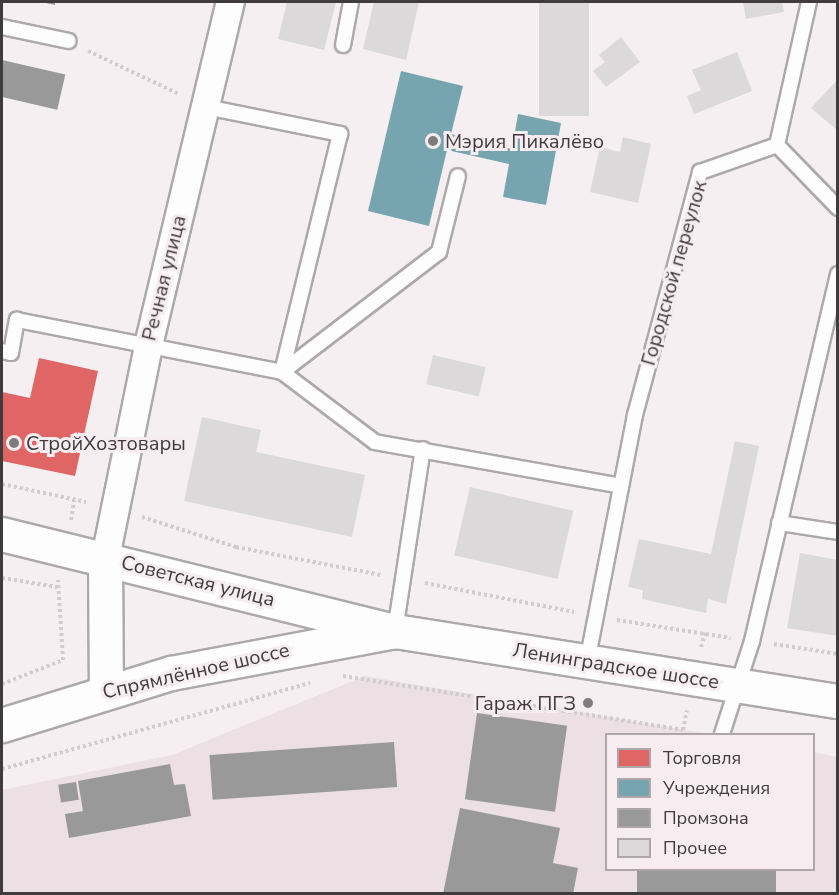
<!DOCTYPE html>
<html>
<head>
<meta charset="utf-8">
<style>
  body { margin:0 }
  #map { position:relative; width:839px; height:895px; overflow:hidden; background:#f5eff2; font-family:"Nunito Sans",sans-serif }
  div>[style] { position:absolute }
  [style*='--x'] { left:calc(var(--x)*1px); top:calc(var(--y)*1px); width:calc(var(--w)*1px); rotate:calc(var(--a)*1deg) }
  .built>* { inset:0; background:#ece0e5 }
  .shops>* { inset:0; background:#e06666 }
  .public>* { inset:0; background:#76a5af }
  .industry>* { inset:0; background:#999; transform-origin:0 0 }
  .building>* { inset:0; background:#dbd9d9; transform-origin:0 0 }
  .path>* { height:4px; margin-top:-2px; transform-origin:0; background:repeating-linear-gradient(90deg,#d0cdce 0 3px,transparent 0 6px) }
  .roads { filter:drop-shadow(2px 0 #ada9aa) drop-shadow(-2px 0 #ada9aa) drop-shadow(0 2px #ada9aa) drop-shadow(0 -2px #ada9aa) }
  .service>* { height:14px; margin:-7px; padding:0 7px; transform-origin:7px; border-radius:7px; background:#fefdfd }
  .minor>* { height:27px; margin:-13.5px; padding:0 13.5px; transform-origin:13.5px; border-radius:13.5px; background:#fefdfd }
  .tertiary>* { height:33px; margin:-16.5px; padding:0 16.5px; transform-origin:16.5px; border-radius:16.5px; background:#fefdfd }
  .secondary>* { height:33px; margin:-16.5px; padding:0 16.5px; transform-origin:16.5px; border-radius:16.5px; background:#fefdfd }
  .dots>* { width:16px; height:16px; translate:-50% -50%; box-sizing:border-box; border:3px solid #f7edf1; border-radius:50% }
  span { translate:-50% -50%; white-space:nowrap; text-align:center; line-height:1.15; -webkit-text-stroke:6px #f7edf1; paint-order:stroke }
  .poi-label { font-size:20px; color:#403c3d }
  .left { translate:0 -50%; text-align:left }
  .right { translate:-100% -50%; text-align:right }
  .street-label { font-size:20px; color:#403c3d }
  .frame { position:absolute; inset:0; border:3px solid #403c3d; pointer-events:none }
  .legend { position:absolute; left:605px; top:733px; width:210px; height:138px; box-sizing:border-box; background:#f7edf1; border:2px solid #aea6a9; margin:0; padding:8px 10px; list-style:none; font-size:18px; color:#403c3d }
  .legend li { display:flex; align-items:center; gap:12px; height:30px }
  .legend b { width:30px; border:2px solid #aea6a9 }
</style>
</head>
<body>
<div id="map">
  <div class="built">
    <div style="clip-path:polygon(365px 676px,709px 734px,606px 734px,606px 870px,814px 870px,814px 752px,837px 757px,837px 893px,2px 894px,2px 790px,172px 755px)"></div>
  </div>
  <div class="shops">
    <div style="clip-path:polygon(39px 358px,98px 371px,75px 476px,2px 461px,2px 392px,30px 398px)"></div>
  </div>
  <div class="public">
    <div style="clip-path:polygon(401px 71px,463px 86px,451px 134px,512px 149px,518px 114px,561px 123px,546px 205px,503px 197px,509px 164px,447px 150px,429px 226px,368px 211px)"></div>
  </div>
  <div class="industry">
    <div style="clip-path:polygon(41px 2px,55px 2px,55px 5px)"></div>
    <div style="left:2px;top:60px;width:65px;height:36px;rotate:13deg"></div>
    <div style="left:477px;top:713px;width:91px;height:87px;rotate:8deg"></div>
    <div style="left:394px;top:742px;width:45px;height:185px;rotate:86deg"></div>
    <div style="clip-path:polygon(170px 764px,174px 785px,185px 784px,191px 816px,69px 838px,65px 814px,83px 811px,78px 781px)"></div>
    <div style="left:76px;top:782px;width:18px;height:18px;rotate:81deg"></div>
    <div style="clip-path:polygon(460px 808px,560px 828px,553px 863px,578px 868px,573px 894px,443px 894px)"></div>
    <div style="left:637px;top:870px;width:139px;height:25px"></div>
  </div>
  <div class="building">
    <div style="clip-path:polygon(287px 2px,336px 2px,324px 50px,278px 39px)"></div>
    <div style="clip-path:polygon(374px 2px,419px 2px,406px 60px,363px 49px)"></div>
    <div style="left:539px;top:2px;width:50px;height:114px"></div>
    <div style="clip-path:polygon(743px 2px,782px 2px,784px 12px,746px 19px)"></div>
    <div style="clip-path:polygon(621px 37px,640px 62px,606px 87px,593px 71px,605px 62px,599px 55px)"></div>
    <div style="clip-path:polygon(737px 52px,752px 91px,694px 114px,687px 96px,701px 90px,692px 70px)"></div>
    <div style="clip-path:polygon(838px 79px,838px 131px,811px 108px)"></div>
    <div style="clip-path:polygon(623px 137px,651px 144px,638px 203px,590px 192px,600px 147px,620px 152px)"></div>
    <div style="left:433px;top:355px;width:54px;height:30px;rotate:13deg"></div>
    <div style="clip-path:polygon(202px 417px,261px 430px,256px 452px,365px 475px,352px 537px,184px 501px)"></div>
    <div style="clip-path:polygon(735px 441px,759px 446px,726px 604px,708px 599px,706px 613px,642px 599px,643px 590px,628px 587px,639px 539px,711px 554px)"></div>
    <div style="left:470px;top:487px;width:106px;height:70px;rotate:13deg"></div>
    <div style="clip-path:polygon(800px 553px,838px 560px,838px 636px,787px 628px)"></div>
  </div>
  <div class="path">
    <div style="--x:88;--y:51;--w:101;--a:25.3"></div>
    <div style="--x:2;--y:484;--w:86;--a:12.1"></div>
    <div style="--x:142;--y:517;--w:99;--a:17.7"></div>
    <div style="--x:236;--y:547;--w:149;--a:10.9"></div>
    <div style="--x:71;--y:520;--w:20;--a:-81"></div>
    <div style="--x:2;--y:578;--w:56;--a:9.3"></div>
    <div style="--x:425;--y:583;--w:152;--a:11"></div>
    <div style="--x:617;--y:620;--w:115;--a:9"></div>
    <div style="--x:774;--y:644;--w:65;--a:8.9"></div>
    <div style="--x:701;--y:647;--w:15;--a:-74"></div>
    <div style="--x:343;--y:676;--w:344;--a:9"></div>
    <div style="--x:683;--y:730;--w:20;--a:-79"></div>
    <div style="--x:2;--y:684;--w:66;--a:-21.5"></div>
    <div style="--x:63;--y:660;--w:80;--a:-93.6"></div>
    <div style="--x:2;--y:769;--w:320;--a:-15.6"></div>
  </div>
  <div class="roads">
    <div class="service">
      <div style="--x:2;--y:27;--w:68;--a:11.8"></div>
      <div style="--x:343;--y:45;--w:44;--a:-79.5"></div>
      <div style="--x:206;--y:107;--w:137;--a:11.4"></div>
      <div style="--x:340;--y:134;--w:245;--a:103.7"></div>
      <div style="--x:777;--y:145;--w:147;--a:-77.4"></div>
      <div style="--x:777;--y:145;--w:88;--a:45.9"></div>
      <div style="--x:2;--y:351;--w:9;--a:13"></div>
      <div style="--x:11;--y:353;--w:34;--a:-80"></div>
      <div style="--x:17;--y:320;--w:270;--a:11.1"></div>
      <div style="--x:282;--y:372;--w:116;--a:37"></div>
      <div style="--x:375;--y:442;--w:250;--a:10.1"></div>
      <div style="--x:282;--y:372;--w:198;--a:-37.4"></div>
      <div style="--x:439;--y:252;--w:78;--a:-76"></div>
      <div style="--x:779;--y:523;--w:60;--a:8.7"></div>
      <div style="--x:395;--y:631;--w:184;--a:-81.3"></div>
      <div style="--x:587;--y:662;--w:252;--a:-79"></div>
      <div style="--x:635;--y:415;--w:252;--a:-75"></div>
      <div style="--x:700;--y:172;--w:82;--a:-19.3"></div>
      <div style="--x:722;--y:734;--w:98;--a:-72.1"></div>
      <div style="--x:752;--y:641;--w:377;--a:-76.8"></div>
    </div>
    <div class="minor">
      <div style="--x:105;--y:557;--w:216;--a:-78.5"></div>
      <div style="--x:148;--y:345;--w:353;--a:-76.6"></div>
    </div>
    <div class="tertiary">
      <div style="--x:2;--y:534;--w:405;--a:13.9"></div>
      <div style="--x:105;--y:557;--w:134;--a:89.6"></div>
    </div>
    <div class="secondary">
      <div style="--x:2;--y:725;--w:177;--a:-17.1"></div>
      <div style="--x:171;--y:673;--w:228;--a:-10.6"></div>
      <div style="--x:395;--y:631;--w:448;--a:9"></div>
    </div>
  </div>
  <div class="dots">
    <div style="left:433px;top:141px;background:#7f7b7c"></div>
    <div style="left:14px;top:443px;background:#7f7b7c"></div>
    <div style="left:588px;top:703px;background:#7f7b7c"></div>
  </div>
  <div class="poi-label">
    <span class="left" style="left:445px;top:141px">Мэрия Пикалёво</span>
    <span class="left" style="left:26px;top:443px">СтройХозтовары</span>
    <span class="right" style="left:576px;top:703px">Гараж ПГЗ</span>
  </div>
  <div class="street-label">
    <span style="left:674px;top:273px;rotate:-74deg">Городской переулок</span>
    <span style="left:164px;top:278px;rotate:-76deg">Речная улица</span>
    <span style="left:198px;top:581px;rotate:14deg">Советская улица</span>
    <span style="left:616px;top:666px;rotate:9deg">Ленинградское шоссе</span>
    <span style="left:196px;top:671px;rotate:-13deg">Спрямлённое шоссе</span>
  </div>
  <div class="frame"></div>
  <ul class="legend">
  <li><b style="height:16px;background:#e06666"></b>Торговля</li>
  <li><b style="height:16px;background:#76a5af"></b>Учреждения</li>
  <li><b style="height:16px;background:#999"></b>Промзона</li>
  <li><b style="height:16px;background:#dbd9d9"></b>Прочее</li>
  </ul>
</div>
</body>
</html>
